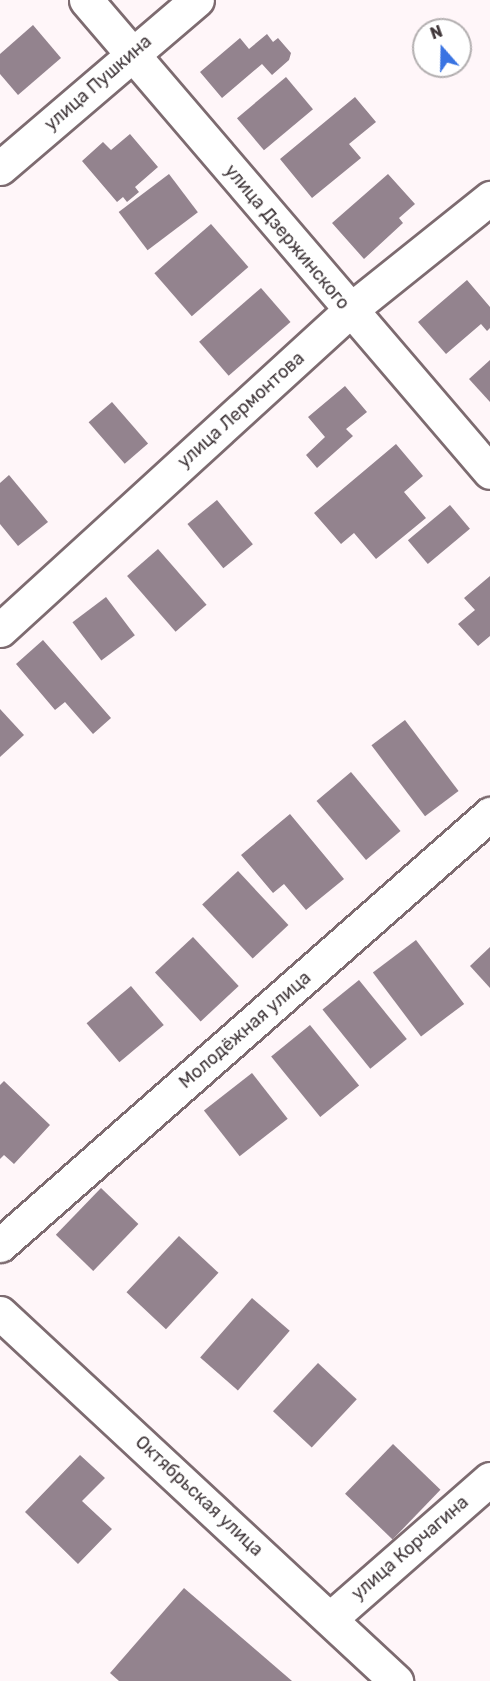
<!DOCTYPE html>
<html>
<head>
<meta charset="utf-8">
<style>
  body { margin:0 }
  #map { position:relative; width:490px; height:1681px; overflow:hidden; background:#fff6f9; font-family:Rubik,sans-serif }
  div>[style] { position:absolute }
  [style*='--x'] { left:calc(var(--x)*1px); top:calc(var(--y)*1px); width:calc(var(--w)*1px); rotate:calc(var(--a)*1deg) }
  .building>* { inset:0; background:#93838e; transform-origin:0 0 }
  .roads { filter:drop-shadow(2px 0 #7d6b70) drop-shadow(-2px 0 #7d6b70) drop-shadow(0 2px #7d6b70) drop-shadow(0 -2px #7d6b70) }
  .street>* { height:33px; margin:-16.5px; padding:0 16.5px; transform-origin:16.5px; border-radius:16.5px; background:#fff }
  span { translate:-50% -50%; white-space:nowrap; text-align:center; line-height:1.15; -webkit-text-stroke:4.5px #fff; paint-order:stroke }
  .street-label { font-size:18px; color:#40373a }
  .north { position:absolute; left:412px; top:18px; width:60px; height:60px; box-sizing:border-box; background:#fff; border:2px solid #b3afb0; border-radius:50%; rotate:340deg; font-size:16px; font-weight:700; line-height:24px; text-align:center; color:#40373a }
  .north::after { content:''; display:block; margin:auto; width:21px; height:27px; background:#3973e2; clip-path:polygon(50% 0,100% 100%,50% 72%,0 100%) }
</style>
</head>
<body>
<div id="map">
  <div class="building">
    <div style="clip-path:polygon(33px 25px,61px 58px,18px 95px,0 74px,0 54px)"></div>
    <div style="clip-path:polygon(267px 34px,273px 42px,278px 38px,291px 53px,289px 60px,272px 75px,262px 64px,222px 98px,200px 72px,240px 38px,249px 49px)"></div>
    <div style="left:286px;top:77px;width:42px;height:64px;rotate:50deg"></div>
    <div style="clip-path:polygon(355px 97px,376px 122px,349px 144px,361px 158px,312px 198px,280px 159px)"></div>
    <div style="clip-path:polygon(130px 134px,158px 167px,135px 187px,139px 192px,127px 202px,123px 197px,117px 202px,82px 161px,103px 142px,111px 150px)"></div>
    <div style="left:169px;top:174px;width:48px;height:63px;rotate:53deg"></div>
    <div style="clip-path:polygon(388px 174px,415px 204px,399px 218px,403px 223px,364px 259px,332px 223px)"></div>
    <div style="left:211px;top:224px;width:57px;height:75px;rotate:49deg"></div>
    <div style="clip-path:polygon(467px 280px,490px 307px,490px 328px,487px 331px,481px 324px,446px 354px,418px 322px)"></div>
    <div style="left:261px;top:288px;width:45px;height:82px;rotate:49deg"></div>
    <div style="clip-path:polygon(490px 360px,490px 402px,469px 379px)"></div>
    <div style="clip-path:polygon(345px 386px,367px 412px,346px 429px,353px 436px,317px 468px,306px 455px,325px 437px,308px 417px)"></div>
    <div style="left:112px;top:402px;width:55px;height:31px;rotate:49deg"></div>
    <div style="clip-path:polygon(396px 444px,423px 476px,404px 492px,426px 518px,376px 559px,354px 533px,341px 544px,314px 513px)"></div>
    <div style="clip-path:polygon(9px 475px,48px 522px,18px 546px,0 524px,0 483px)"></div>
    <div style="left:217px;top:500px;width:57px;height:38px;rotate:51deg"></div>
    <div style="left:450px;top:505px;width:31px;height:55px;rotate:50deg"></div>
    <div style="left:158px;top:549px;width:74px;height:41px;rotate:49deg"></div>
    <div style="clip-path:polygon(490px 576px,490px 636px,478px 646px,458px 624px,475px 610px,464px 598px)"></div>
    <div style="left:106px;top:597px;width:48px;height:42px;rotate:53deg"></div>
    <div style="clip-path:polygon(43px 640px,111px 718px,93px 734px,65px 702px,55px 710px,16px 664px)"></div>
    <div style="clip-path:polygon(0 709px,24px 735px,0 757px)"></div>
    <div style="left:405px;top:720px;width:89px;height:42px;rotate:53deg"></div>
    <div style="left:351px;top:772px;width:77px;height:45px;rotate:50deg"></div>
    <div style="clip-path:polygon(290px 814px,344px 879px,306px 910px,284px 884px,273px 893px,241px 855px)"></div>
    <div style="left:238px;top:871px;width:74px;height:49px;rotate:47deg"></div>
    <div style="left:193px;top:937px;width:67px;height:52px;rotate:47deg"></div>
    <div style="left:416px;top:940px;width:80px;height:54px;rotate:53deg"></div>
    <div style="clip-path:polygon(490px 947px,490px 988px,470px 966px)"></div>
    <div style="left:359px;top:980px;width:76px;height:47px;rotate:51deg"></div>
    <div style="left:131px;top:986px;width:51px;height:58px;rotate:50deg"></div>
    <div style="left:310px;top:1025px;width:78px;height:50px;rotate:51deg"></div>
    <div style="left:252px;top:1073px;width:58px;height:61px;rotate:52deg"></div>
    <div style="clip-path:polygon(4px 1081px,50px 1125px,14px 1164px,4px 1155px,0 1159px,0 1085px)"></div>
    <div style="left:101px;top:1188px;width:52px;height:65px;rotate:44deg"></div>
    <div style="left:179px;top:1236px;width:54px;height:77px;rotate:43deg"></div>
    <div style="left:252px;top:1298px;width:50px;height:79px;rotate:41deg"></div>
    <div style="left:318px;top:1363px;width:53px;height:66px;rotate:43deg"></div>
    <div style="left:393px;top:1444px;width:66px;height:69px;rotate:44deg"></div>
    <div style="clip-path:polygon(80px 1455px,105px 1478px,82px 1501px,112px 1529px,78px 1564px,25px 1512px)"></div>
    <div style="clip-path:polygon(184px 1588px,292px 1681px,119px 1681px,110px 1673px)"></div>
  </div>
  <div class="roads">
    <div class="street">
      <div style="--x:86;--y:0;--w:621;--a:49.44"></div>
      <div style="--x:0;--y:168;--w:259;--a:-40.5"></div>
      <div style="--x:0;--y:630;--w:473;--a:-42.4"></div>
      <div style="--x:349;--y:311;--w:181;--a:-38.7"></div>
      <div style="--x:0;--y:1245;--w:653;--a:-41.33"></div>
      <div style="--x:0;--y:1313;--w:541;--a:42.9"></div>
      <div style="--x:331;--y:1618;--w:211;--a:-41.2"></div>
    </div>
  </div>
  <div class="street-label">
    <span style="left:98px;top:83px;rotate:-41deg">улица Пушкина</span>
    <span style="left:287px;top:237px;rotate:50deg">улица Дзержинского</span>
    <span style="left:241px;top:410px;rotate:-42deg">улица Лермонтова</span>
    <span style="left:245px;top:1030px;rotate:-41deg">Молодёжная улица</span>
    <span style="left:199px;top:1496px;rotate:43deg">Октябрьская улица</span>
    <span style="left:410px;top:1548px;rotate:-41deg">улица Корчагина</span>
  </div>
  <div class="north">N</div>
</div>
</body>
</html>
